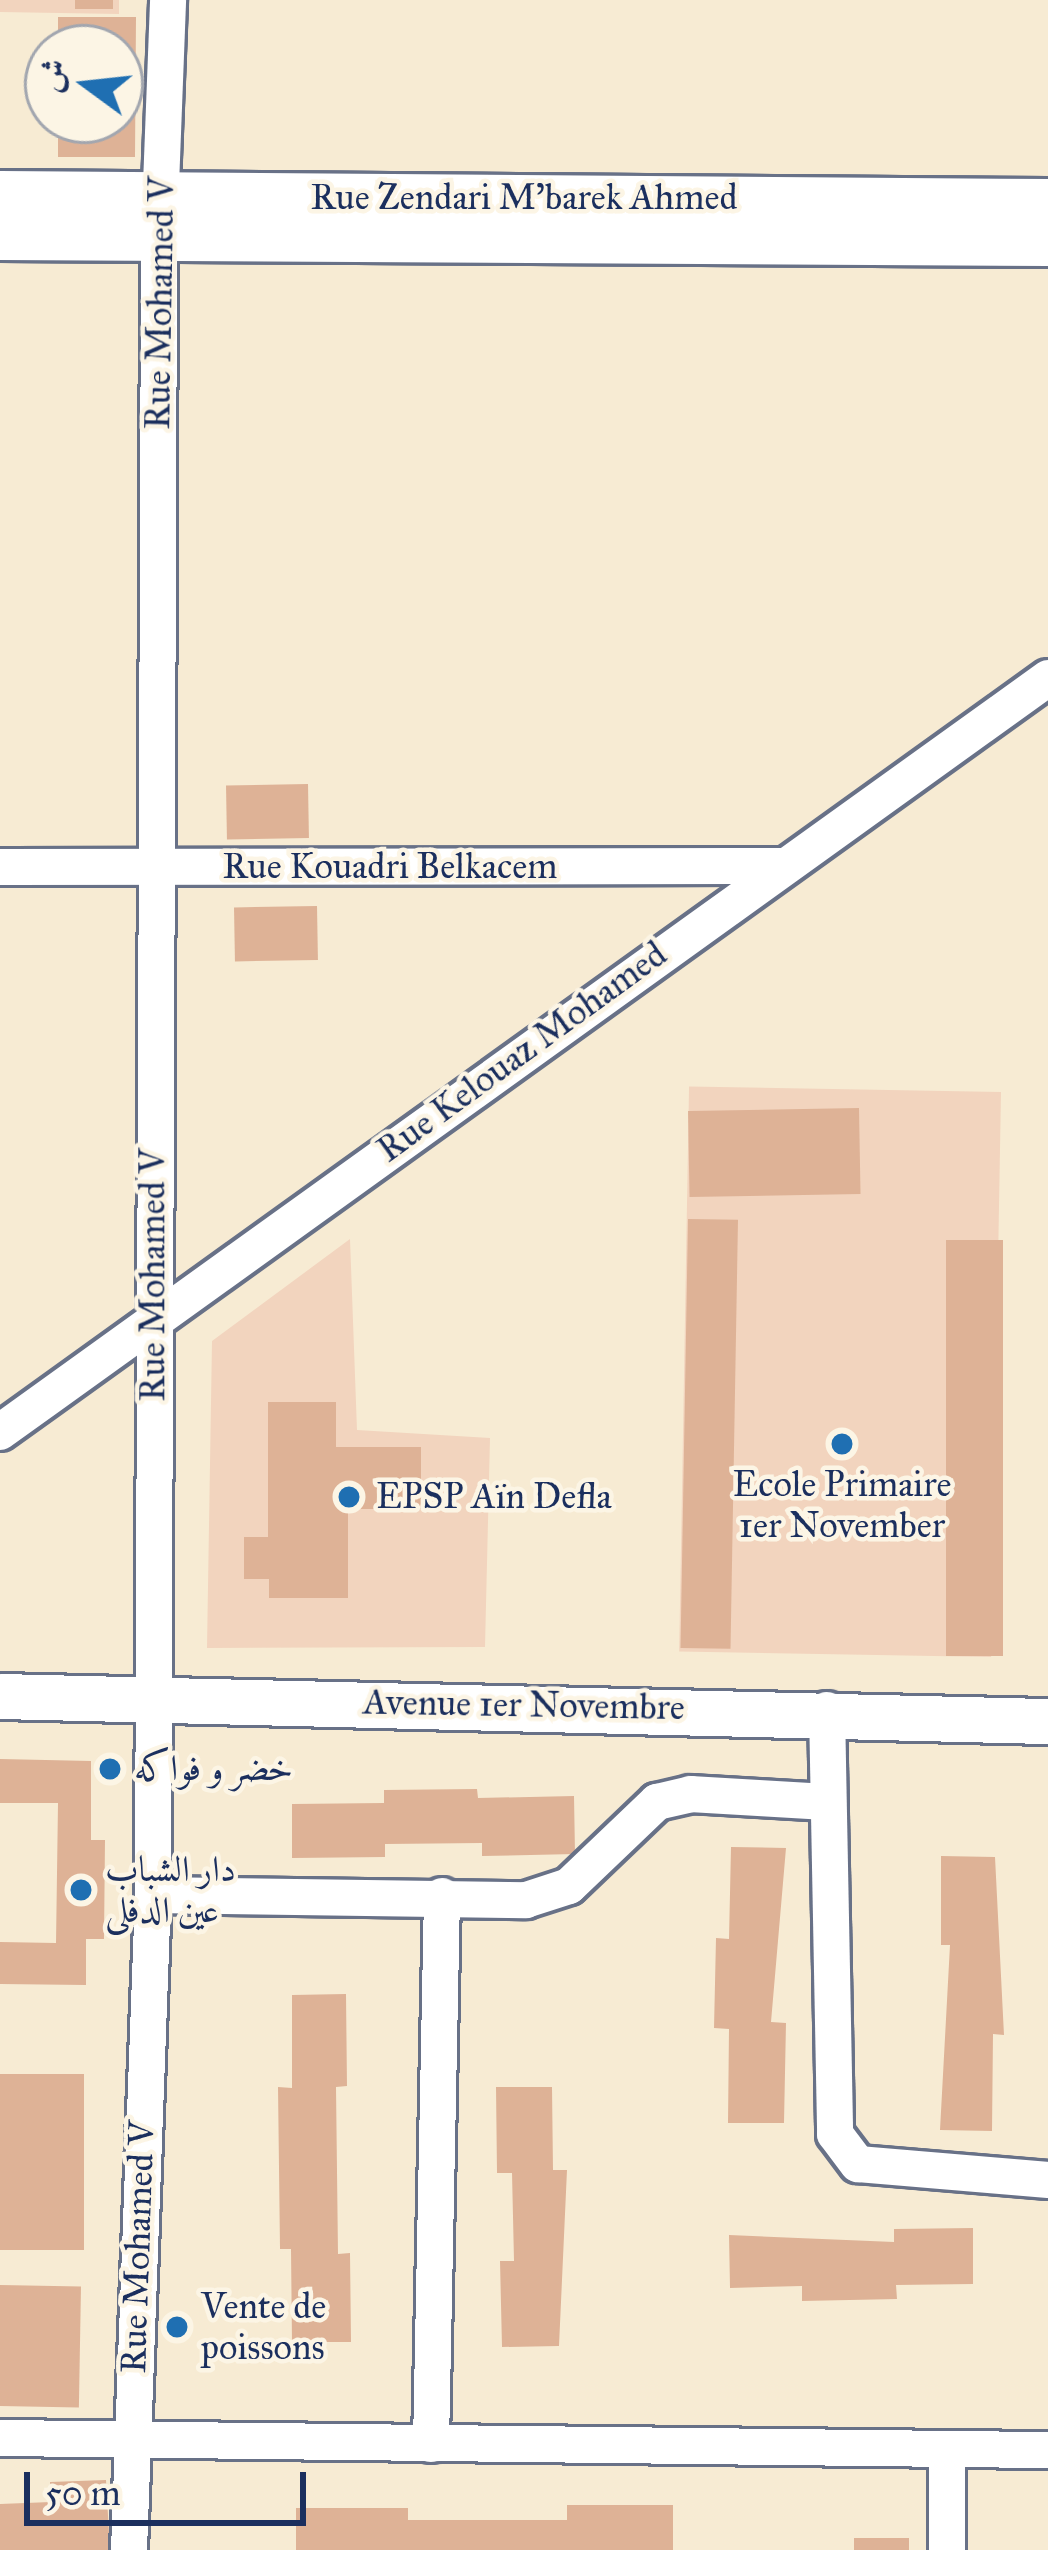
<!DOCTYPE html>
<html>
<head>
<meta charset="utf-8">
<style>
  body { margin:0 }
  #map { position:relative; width:1048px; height:2550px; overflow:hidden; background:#f7ebd3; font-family:"IM FELL Great Primer",Amiri,serif }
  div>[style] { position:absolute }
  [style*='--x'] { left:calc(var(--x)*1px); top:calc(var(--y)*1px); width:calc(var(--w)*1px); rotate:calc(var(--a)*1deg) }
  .built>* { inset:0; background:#f2d4be; transform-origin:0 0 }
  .building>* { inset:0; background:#deb296; transform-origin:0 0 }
  .roads { filter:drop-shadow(3px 0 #687187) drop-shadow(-3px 0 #687187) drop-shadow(0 3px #687187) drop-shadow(0 -3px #687187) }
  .minor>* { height:36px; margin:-18px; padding:0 18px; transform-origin:18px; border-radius:18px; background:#fff }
  .major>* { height:45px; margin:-22.5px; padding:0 22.5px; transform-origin:22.5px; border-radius:22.5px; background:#fff }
  .dots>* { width:33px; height:33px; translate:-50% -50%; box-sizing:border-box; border:6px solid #fcf5e5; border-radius:50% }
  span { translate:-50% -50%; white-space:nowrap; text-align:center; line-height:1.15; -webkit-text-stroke:9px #fcf5e5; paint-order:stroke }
  .street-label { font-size:36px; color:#1b2f5e }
  .poi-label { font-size:36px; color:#1b2f5e }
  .left { translate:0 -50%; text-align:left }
  .north { position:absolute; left:24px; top:24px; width:120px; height:120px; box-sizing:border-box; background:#fcf5e5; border:3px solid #a2a6af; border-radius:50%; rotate:285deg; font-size:33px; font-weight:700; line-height:48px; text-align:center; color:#1b2f5e }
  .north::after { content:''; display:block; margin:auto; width:42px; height:54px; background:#1f6fb2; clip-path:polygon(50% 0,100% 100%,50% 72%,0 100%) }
  .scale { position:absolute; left:24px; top:2472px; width:282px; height:54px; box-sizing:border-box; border:6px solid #1b2f5e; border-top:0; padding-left:15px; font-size:36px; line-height:42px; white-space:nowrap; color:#1b2f5e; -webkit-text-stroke:9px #fcf5e5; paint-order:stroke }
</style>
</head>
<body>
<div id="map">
  <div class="built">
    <div style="clip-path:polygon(0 0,119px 0,119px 14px,0 12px)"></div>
    <div style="left:1001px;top:1092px;width:565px;height:312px;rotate:91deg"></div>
    <div style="clip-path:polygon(350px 1239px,357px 1430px,490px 1438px,485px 1647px,207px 1648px,212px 1341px)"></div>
  </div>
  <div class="building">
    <div style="left:75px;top:0;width:38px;height:9px"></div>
    <div style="clip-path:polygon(58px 17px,136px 17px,135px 157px,58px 157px,58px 120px,120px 120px,120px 48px,58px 48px)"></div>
    <div style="left:308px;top:784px;width:54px;height:82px;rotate:89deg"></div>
    <div style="left:317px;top:906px;width:54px;height:83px;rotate:89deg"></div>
    <div style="left:859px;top:1108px;width:86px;height:171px;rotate:89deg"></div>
    <div style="left:688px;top:1219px;width:50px;height:429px;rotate:1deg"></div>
    <div style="left:946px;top:1240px;width:57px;height:416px"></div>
    <div style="clip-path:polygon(268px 1402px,336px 1402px,336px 1447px,421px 1447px,421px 1509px,348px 1509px,348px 1598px,269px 1598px,269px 1579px,244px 1579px,244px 1537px,268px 1537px)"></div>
    <div style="clip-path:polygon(0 1759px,91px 1761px,91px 1840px,105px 1840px,104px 1939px,86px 1939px,86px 1985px,0 1984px,0 1942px,56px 1943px,58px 1803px,0 1803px)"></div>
    <div style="clip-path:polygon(477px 1789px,478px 1798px,574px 1796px,575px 1854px,482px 1856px,482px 1843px,385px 1844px,385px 1857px,292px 1858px,292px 1804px,384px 1803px,384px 1790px)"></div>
    <div style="clip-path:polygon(731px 1847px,786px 1848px,771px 2022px,786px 2023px,784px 2123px,728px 2123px,729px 2029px,714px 2028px,716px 1938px,729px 1939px)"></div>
    <div style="clip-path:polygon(941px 1856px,995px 1857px,1004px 2035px,993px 2034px,992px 2131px,940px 2130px,950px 1945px,941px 1945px)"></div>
    <div style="clip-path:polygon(346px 1994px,347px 2086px,336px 2087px,338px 2254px,350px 2253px,351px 2342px,292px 2342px,291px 2249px,280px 2249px,278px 2087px,292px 2088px,292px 1995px)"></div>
    <div style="left:0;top:2074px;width:84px;height:176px"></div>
    <div style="clip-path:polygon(496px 2087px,552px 2087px,553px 2170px,567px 2170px,559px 2346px,502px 2347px,500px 2261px,514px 2261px,512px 2173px,497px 2173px)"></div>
    <div style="clip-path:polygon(973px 2228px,973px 2284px,896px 2285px,897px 2299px,802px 2301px,802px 2286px,730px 2288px,729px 2235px,894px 2242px,894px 2229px)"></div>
    <div style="left:0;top:2285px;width:81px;height:121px;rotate:1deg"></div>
    <div style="clip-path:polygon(106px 2480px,110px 2550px,0 2550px,0 2504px,51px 2502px,50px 2482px)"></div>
    <div style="clip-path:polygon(567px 2505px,673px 2505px,673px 2550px,296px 2550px,296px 2508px,408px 2508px,408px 2520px,567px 2520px)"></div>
    <div style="left:909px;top:2538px;width:12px;height:55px;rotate:90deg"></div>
  </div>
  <div class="roads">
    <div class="minor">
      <div style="--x:0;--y:867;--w:780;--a:-0.07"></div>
      <div style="--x:0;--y:1432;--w:1291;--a:-35.73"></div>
      <div style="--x:827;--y:1710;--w:424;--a:88.9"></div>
      <div style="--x:835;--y:2134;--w:38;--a:53"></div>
      <div style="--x:858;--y:2164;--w:191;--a:4.8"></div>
      <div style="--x:153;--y:1895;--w:373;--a:0.8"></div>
      <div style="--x:526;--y:1900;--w:45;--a:-18"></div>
      <div style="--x:569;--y:1886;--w:122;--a:-43.7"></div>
      <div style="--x:657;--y:1802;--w:35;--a:-13"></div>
      <div style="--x:691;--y:1794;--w:135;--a:3.4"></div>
      <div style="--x:0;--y:2438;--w:1048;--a:0.66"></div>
      <div style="--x:431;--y:2444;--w:548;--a:-88.85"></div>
      <div style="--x:129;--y:2550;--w:655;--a:-87.9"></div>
      <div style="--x:153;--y:1895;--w:1658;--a:-89.79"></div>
      <div style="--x:159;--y:237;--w:237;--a:-87.8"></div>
      <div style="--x:947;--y:2550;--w:101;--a:-90"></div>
    </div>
    <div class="major">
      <div style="--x:0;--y:193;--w:1048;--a:0.44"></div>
      <div style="--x:0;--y:237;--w:1048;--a:0.33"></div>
      <div style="--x:0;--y:1696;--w:1048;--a:1.37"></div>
    </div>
  </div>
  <div class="dots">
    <div style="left:842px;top:1444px;background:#1f6fb2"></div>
    <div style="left:349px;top:1497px;background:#1f6fb2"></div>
    <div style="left:110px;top:1769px;background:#1f6fb2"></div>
    <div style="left:81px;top:1890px;background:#1f6fb2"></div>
    <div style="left:177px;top:2327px;background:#1f6fb2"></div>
  </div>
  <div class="street-label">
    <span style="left:524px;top:198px">Rue Zendari M'barek Ahmed</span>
    <span style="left:160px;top:303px;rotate:-89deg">Rue Mohamed V</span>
    <span style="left:390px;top:867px">Rue Kouadri Belkacem</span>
    <span style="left:522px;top:1052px;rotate:-36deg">Rue Kelouaz Mohamed</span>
    <span style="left:153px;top:1275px;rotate:-90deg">Rue Mohamed V</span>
    <span style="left:524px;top:1705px;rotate:1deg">Avenue 1er Novembre</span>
    <span style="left:138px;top:2247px;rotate:-88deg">Rue Mohamed V</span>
  </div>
  <div class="poi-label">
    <span style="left:842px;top:1505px">Ecole Primaire<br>1er November</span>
    <span class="left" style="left:376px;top:1497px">EPSP Aïn Defla</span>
    <span class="left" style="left:134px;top:1769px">خضر و فواكه</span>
    <span class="left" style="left:105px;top:1890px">دار الشباب<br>عين الدفلى</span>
    <span class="left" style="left:201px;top:2327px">Vente de<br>poissons</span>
  </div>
  <div class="north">ش</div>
  <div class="scale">50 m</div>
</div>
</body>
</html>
